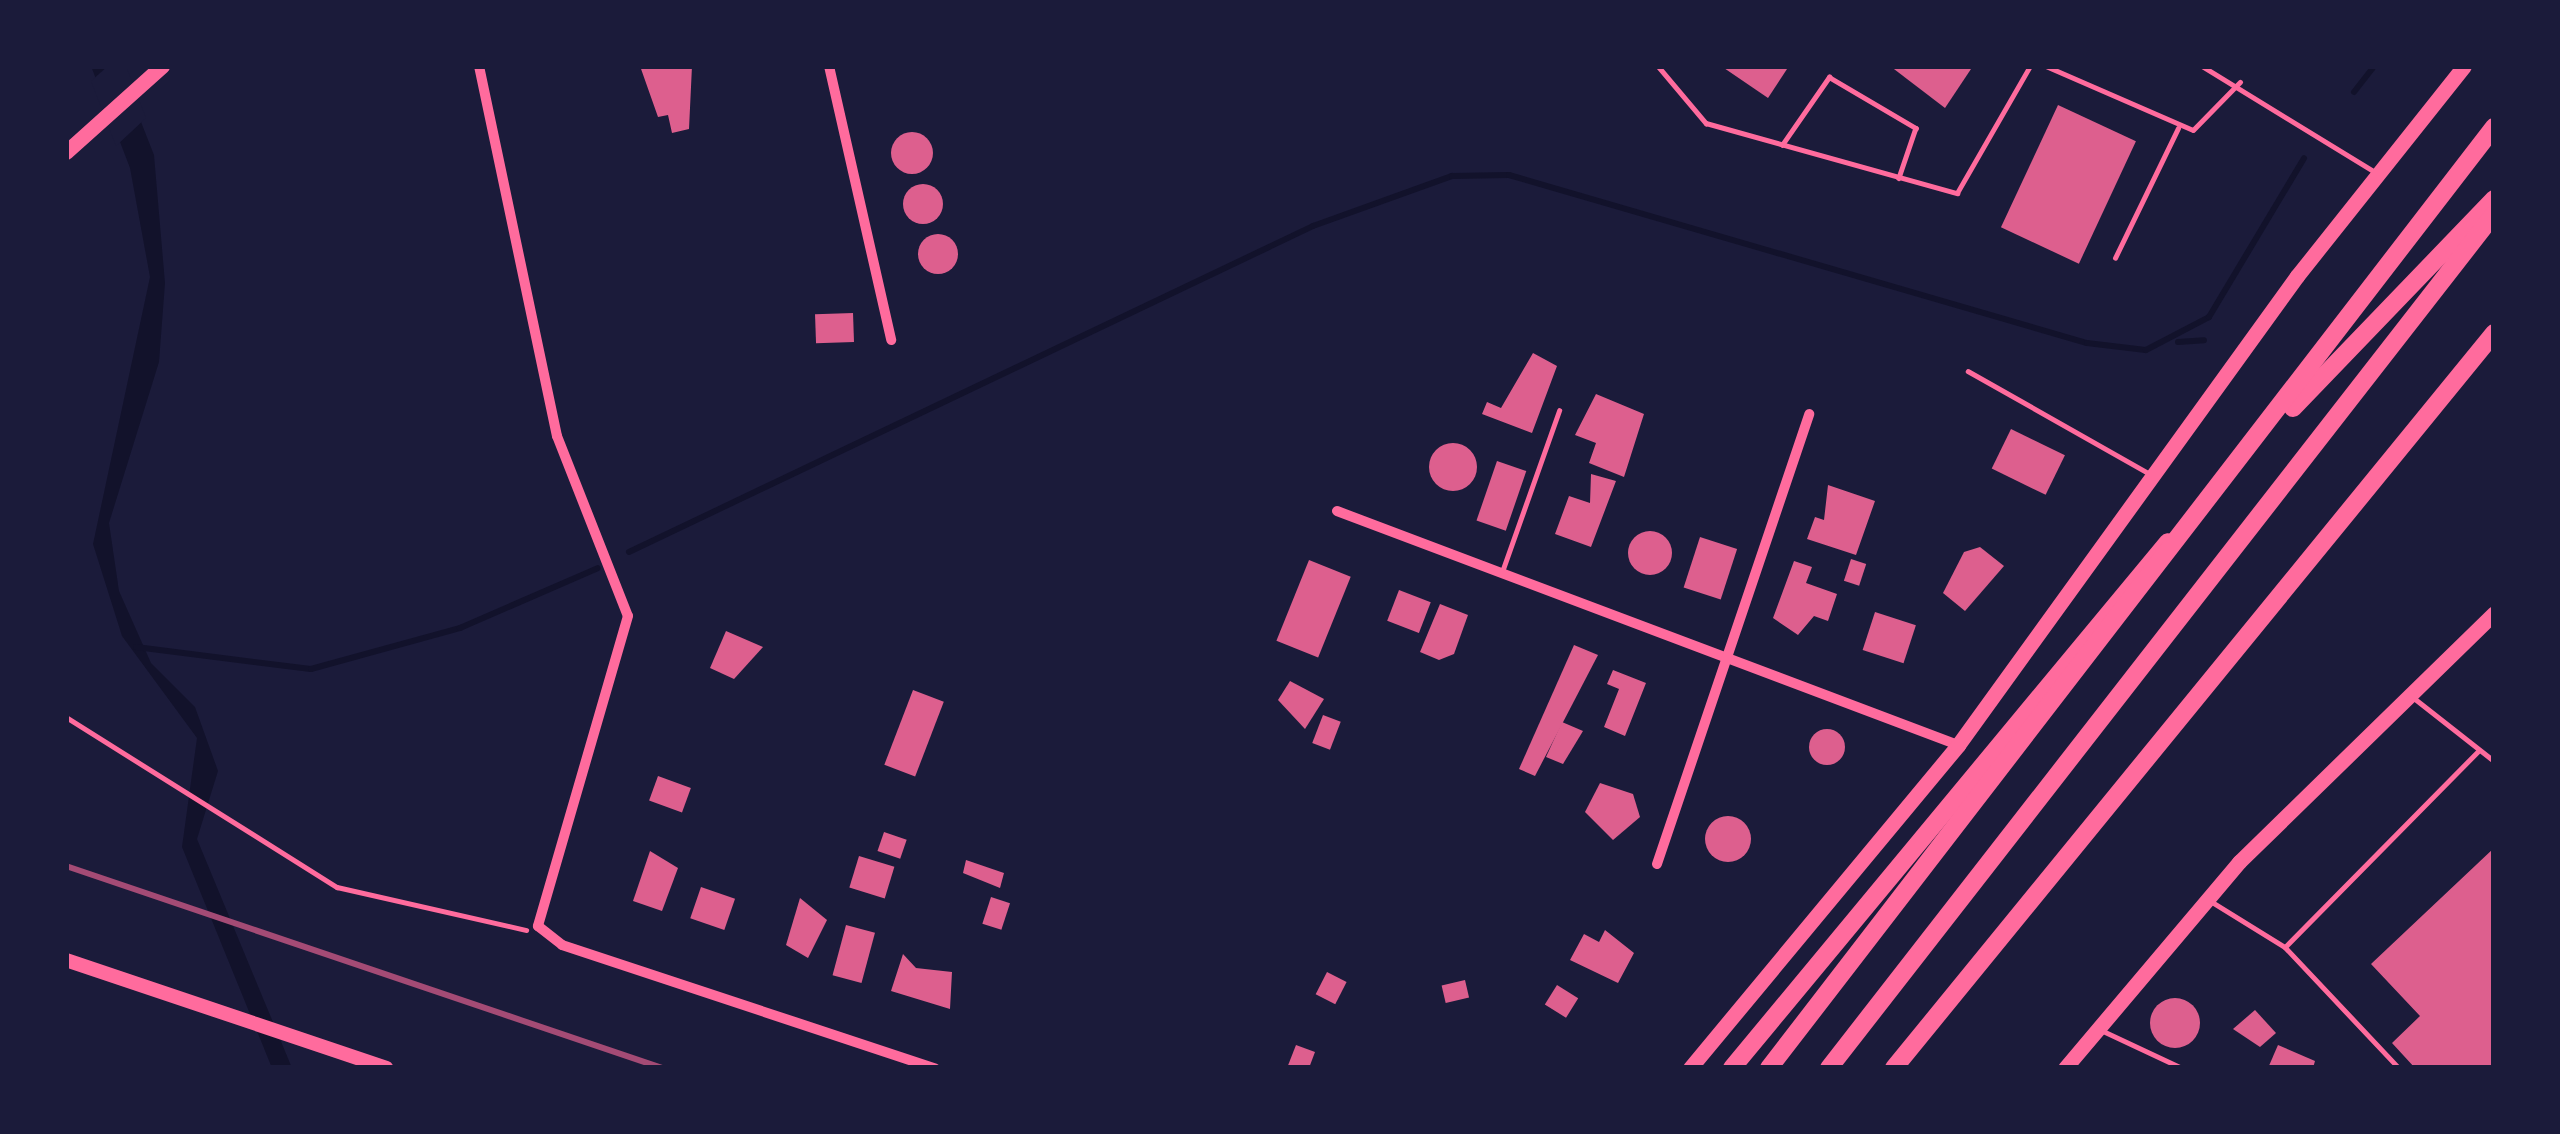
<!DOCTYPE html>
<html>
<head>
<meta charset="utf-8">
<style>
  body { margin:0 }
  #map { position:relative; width:2560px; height:1134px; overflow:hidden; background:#1b1b3a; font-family:Roboto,sans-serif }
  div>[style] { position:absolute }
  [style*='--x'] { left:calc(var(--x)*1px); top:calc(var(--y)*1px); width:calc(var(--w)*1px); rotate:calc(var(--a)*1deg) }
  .water>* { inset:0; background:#12122b }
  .pier>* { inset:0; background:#1b1b3a }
  .stream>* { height:6px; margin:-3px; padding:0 3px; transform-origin:3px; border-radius:3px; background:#12122b }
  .building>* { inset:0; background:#dd5f8e; transform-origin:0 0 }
  .round { border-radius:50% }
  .path>* { height:4.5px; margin:-2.25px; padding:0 2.25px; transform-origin:2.25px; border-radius:2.25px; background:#ff6b9d }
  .service>* { height:4.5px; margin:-2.25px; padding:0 2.25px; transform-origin:2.25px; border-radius:2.25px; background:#ff6b9d }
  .minor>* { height:10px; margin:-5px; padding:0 5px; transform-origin:5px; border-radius:5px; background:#ff6b9d }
  .tertiary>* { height:14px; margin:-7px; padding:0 7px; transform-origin:7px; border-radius:7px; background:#ff6b9d }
  .secondary>* { height:15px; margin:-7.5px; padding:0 7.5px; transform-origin:7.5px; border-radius:7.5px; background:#ff6b9d }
  .motorway>* { height:18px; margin:-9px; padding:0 9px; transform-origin:9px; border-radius:9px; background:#ff6b9d }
  .rail>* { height:6px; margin:-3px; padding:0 3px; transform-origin:3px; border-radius:3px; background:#a44b75 }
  span { translate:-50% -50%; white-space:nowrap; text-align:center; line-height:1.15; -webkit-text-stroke:9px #1b1b3a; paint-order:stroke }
  .frame { position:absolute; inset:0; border:69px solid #1b1b3a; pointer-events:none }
</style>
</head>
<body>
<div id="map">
  <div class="water">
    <div style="clip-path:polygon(91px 66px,119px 66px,154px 155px,165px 283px,159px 362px,109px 523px,119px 591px,151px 663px,195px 707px,218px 771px,197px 839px,292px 1068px,272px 1068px,182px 847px,197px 738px,122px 636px,93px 544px,150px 277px,130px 168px)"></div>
  </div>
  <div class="pier">
    <div style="clip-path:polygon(108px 66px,126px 66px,146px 118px,116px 146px,91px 81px)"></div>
  </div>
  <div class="stream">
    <div style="--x:2354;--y:92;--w:33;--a:-52"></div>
    <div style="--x:2178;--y:342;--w:26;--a:-4"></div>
    <div style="--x:629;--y:552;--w:758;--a:-25.48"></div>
    <div style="--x:1313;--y:226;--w:148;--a:-19.8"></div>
    <div style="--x:1452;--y:176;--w:57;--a:-1"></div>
    <div style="--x:1509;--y:175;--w:602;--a:16.21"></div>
    <div style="--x:2087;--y:343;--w:59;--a:6.8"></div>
    <div style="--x:2146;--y:350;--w:71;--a:-27.6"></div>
    <div style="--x:2209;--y:317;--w:185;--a:-59.1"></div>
    <div style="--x:136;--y:647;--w:176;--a:7.2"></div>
    <div style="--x:311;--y:669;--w:155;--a:-15.4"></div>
    <div style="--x:460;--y:628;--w:150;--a:-23.5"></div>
  </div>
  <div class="building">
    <div style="clip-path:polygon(640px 66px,692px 66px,689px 129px,672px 133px,668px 115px,658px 117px)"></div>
    <div style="clip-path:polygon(1721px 66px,1789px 66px,1768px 98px)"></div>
    <div style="clip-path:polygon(1890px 66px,1973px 66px,1945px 108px)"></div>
    <div style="left:2058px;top:105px;width:86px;height:135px;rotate:25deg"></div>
    <div class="round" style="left:891px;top:132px;width:42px;height:42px"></div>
    <div class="round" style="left:903px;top:184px;width:40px;height:40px"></div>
    <div class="round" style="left:918px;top:234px;width:40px;height:40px"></div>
    <div style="left:853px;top:313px;width:29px;height:38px;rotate:88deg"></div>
    <div style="clip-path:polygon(1533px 353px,1557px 366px,1532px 433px,1482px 414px,1487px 402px,1501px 408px)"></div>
    <div style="clip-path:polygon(1596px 394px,1644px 414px,1624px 477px,1589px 463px,1596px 443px,1575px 435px)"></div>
    <div style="left:2011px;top:429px;width:60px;height:44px;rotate:26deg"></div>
    <div class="round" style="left:1429px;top:443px;width:48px;height:48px"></div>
    <div style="left:1497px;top:461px;width:31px;height:63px;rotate:19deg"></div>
    <div style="clip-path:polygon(1591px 474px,1616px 481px,1591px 547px,1555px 534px,1569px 496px,1590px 503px)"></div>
    <div style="clip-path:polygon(1828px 485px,1875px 501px,1856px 555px,1807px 539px,1815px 517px,1824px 520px)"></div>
    <div class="round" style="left:1628px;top:531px;width:44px;height:44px"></div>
    <div style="left:1700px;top:537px;width:39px;height:53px;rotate:18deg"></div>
    <div style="clip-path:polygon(1980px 547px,2004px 566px,1965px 611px,1943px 593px,1964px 552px)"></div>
    <div style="left:1851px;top:559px;width:16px;height:23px;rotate:18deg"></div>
    <div style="left:1309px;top:560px;width:45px;height:87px;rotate:22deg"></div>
    <div style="clip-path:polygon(1794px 561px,1812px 567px,1806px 583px,1837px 594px,1828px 621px,1814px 616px,1798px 635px,1773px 618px)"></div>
    <div style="left:1399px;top:590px;width:34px;height:33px;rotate:21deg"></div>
    <div style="clip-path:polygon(1440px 604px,1468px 615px,1454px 654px,1439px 660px,1420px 652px)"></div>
    <div style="left:1875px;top:612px;width:43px;height:40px;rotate:18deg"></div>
    <div style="clip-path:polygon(726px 631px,763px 647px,734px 679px,710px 668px)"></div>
    <div style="clip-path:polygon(1574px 645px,1598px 655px,1535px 776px,1519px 769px)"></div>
    <div style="clip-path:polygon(1613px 670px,1646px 683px,1625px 736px,1604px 727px,1619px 689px,1607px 684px)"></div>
    <div style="clip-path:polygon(1290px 681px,1324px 699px,1305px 729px,1278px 700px)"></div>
    <div style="left:913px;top:690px;width:33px;height:80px;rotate:21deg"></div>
    <div style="left:1323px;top:715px;width:19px;height:30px;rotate:21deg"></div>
    <div style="clip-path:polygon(1562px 722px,1583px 731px,1563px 764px,1546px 757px)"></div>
    <div class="round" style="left:1809px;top:729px;width:36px;height:36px"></div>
    <div style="left:658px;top:776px;width:35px;height:26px;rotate:20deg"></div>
    <div style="clip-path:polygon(1600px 783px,1633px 794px,1640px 817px,1613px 840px,1585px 812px)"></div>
    <div class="round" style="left:1705px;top:816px;width:46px;height:46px"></div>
    <div style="left:884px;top:832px;width:24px;height:20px;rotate:19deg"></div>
    <div style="clip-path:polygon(2494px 848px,2494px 1068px,2415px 1068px,2392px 1043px,2420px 1016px,2371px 964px)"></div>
    <div style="clip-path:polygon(650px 851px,678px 868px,662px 911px,633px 901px)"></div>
    <div style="left:859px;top:856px;width:37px;height:33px;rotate:17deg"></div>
    <div style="clip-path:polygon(966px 860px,1004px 873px,1000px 888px,963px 873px)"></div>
    <div style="left:701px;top:887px;width:36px;height:33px;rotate:19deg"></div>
    <div style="left:991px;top:897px;width:20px;height:28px;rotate:18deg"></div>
    <div style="clip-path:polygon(800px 898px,827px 920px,808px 958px,786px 945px)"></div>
    <div style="left:846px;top:925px;width:30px;height:52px;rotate:15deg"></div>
    <div style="clip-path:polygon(1605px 930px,1634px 953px,1618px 983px,1570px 960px,1584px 934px,1599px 942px)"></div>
    <div style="clip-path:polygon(903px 954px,916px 968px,952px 972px,950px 1009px,891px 991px)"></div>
    <div style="left:1327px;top:972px;width:22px;height:25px;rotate:27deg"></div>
    <div style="left:1465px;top:980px;width:18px;height:24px;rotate:77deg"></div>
    <div style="left:1557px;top:985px;width:25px;height:23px;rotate:32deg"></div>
    <div class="round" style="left:2150px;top:998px;width:50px;height:50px"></div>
    <div style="clip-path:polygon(2255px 1010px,2276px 1033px,2260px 1047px,2233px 1029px)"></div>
    <div style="clip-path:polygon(1296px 1045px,1315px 1052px,1309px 1068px,1287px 1068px)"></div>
    <div style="clip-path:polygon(2278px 1045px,2315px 1061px,2313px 1068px,2268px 1068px)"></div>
  </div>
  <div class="path">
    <div style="--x:66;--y:717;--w:320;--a:32.1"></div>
    <div style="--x:337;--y:887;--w:194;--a:12.8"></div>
  </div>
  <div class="service">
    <div style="--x:1658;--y:66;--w:75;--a:49.9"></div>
    <div style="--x:1706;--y:123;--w:261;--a:15.6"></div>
    <div style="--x:1957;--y:193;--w:146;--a:-60.1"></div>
    <div style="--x:2046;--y:66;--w:160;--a:23.5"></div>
    <div style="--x:2193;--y:130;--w:67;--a:-45.6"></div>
    <div style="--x:2202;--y:66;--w:199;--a:31.5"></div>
    <div style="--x:1782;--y:145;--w:83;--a:-55.3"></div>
    <div style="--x:1829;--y:77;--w:101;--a:30.4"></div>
    <div style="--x:1916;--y:128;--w:53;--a:108.8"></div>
    <div style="--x:2115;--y:258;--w:144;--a:-64.1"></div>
    <div style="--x:1968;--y:371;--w:209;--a:29.5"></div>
    <div style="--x:1503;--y:569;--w:168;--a:-70.5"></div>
    <div style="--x:2414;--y:698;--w:102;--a:38.2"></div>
    <div style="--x:2212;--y:902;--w:86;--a:31.7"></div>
    <div style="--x:2285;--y:947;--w:166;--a:46.7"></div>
    <div style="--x:2285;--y:947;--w:274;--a:-45.4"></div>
    <div style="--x:2101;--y:1030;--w:89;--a:25.1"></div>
  </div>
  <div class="minor">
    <div style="--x:479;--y:66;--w:378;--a:78.1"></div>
    <div style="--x:557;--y:436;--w:193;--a:68.5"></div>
    <div style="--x:628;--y:616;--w:323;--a:106.2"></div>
    <div style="--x:538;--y:926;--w:31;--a:38"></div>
    <div style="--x:562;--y:945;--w:393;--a:18.3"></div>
    <div style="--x:829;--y:66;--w:281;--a:77.2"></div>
    <div style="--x:1337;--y:511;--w:664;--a:20.65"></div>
    <div style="--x:1657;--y:864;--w:475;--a:-71.3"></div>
  </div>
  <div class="tertiary">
    <div style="--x:66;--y:960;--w:338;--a:18.6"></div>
  </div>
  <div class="secondary">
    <div style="--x:66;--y:152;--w:129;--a:-41.9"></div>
    <div style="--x:1690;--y:1068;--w:420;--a:-50.3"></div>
    <div style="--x:1958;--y:745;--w:579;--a:-54.14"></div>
    <div style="--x:2297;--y:276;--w:268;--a:-51.5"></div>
    <div style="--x:2065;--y:1068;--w:270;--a:-49.8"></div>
    <div style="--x:2239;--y:862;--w:356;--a:-44.3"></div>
  </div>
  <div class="motorway">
    <div style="--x:2293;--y:408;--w:290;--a:-46.1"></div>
    <div style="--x:1732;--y:1068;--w:683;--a:-50.34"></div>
    <div style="--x:1769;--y:1068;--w:1188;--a:-52.39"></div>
    <div style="--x:1829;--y:1068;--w:1082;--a:-52.09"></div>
    <div style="--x:1894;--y:1068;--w:949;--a:-50.77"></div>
  </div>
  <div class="rail">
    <div style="--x:66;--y:866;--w:629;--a:18.72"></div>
  </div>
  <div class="frame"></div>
</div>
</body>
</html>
